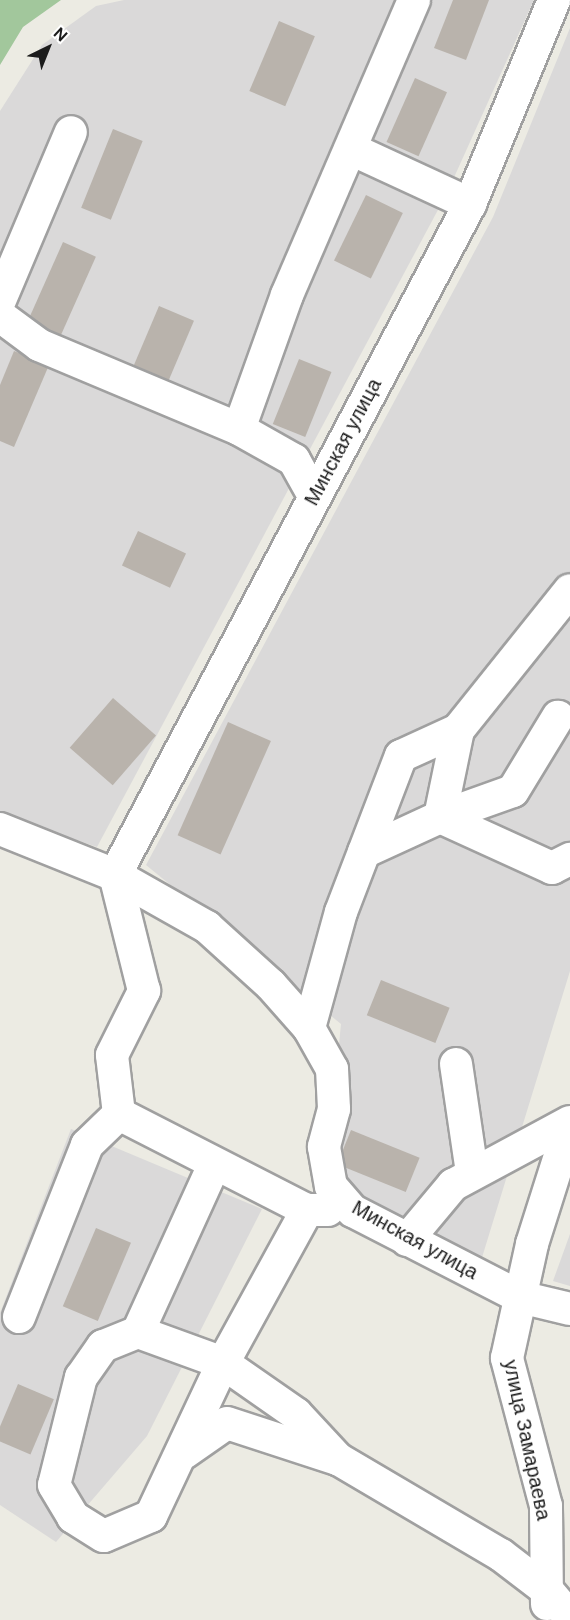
<!DOCTYPE html>
<html>
<head>
<meta charset="utf-8">
<style>
  body { margin:0 }
  #map { position:relative; width:570px; height:1620px; overflow:hidden; background:#ecebe3; font-family:"DM Sans",sans-serif }
  div>[style] { position:absolute }
  [style*='--x'] { left:calc(var(--x)*1px); top:calc(var(--y)*1px); width:calc(var(--w)*1px); rotate:calc(var(--a)*1deg) }
  .residential>* { inset:0; background:#dad9d9 }
  .forest>* { inset:0; background:#a2c79c }
  .building>* { inset:0; background:#b9b3ac; transform-origin:0 0 }
  .roads { filter:drop-shadow(2px 0 #a0a0a0) drop-shadow(-2px 0 #a0a0a0) drop-shadow(0 2px #a0a0a0) drop-shadow(0 -2px #a0a0a0) }
  .minor>* { height:32px; margin:-16px; padding:0 16px; transform-origin:16px; border-radius:16px; background:#fff }
  span { translate:-50% -50%; white-space:nowrap; text-align:center; line-height:1.15; -webkit-text-stroke:5px #fff; paint-order:stroke }
  .street-label { font-size:20px; color:#1c1c1c }
  .north { position:absolute; left:18px; top:18px; width:60px; height:60px; -webkit-text-stroke:4px #fff; paint-order:stroke; rotate:43deg; font-size:16px; font-weight:700; line-height:24px; text-align:center; color:#1c1c1c }
  .north::after { content:''; display:block; margin:auto; width:21px; height:27px; background:#1c1c1c; clip-path:polygon(50% 0,100% 100%,50% 72%,0 100%) }
</style>
</head>
<body>
<div id="map">
  <div class="residential">
    <div style="clip-path:polygon(124px 0,534px 0,447px 193px,97px 847px,0 814px,0 111px,42px 45px,96px 6px)"></div>
    <div style="clip-path:polygon(570px 28px,570px 971px,480px 1264px,325px 1183px,341px 1024px,146px 865px,493px 217px)"></div>
    <div style="clip-path:polygon(71px 1129px,262px 1209px,147px 1436px,56px 1542px,0 1505px,0 1313px)"></div>
    <div style="clip-path:polygon(570px 1234px,570px 1286px,553px 1281px)"></div>
  </div>
  <div class="forest">
    <div style="clip-path:polygon(0 0,61px 0,23px 27px,0 65px)"></div>
  </div>
  <div class="building">
    <div style="clip-path:polygon(453px 0,489px 0,466px 60px,434px 48px)"></div>
    <div style="left:279px;top:21px;width:39px;height:76px;rotate:23deg"></div>
    <div style="left:415px;top:78px;width:35px;height:70px;rotate:24deg"></div>
    <div style="left:113px;top:129px;width:32px;height:85px;rotate:22deg"></div>
    <div style="left:366px;top:195px;width:41px;height:73px;rotate:26deg"></div>
    <div style="left:63px;top:242px;width:36px;height:87px;rotate:24deg"></div>
    <div style="left:159px;top:306px;width:38px;height:66px;rotate:23deg"></div>
    <div style="clip-path:polygon(14px 351px,49px 365px,14px 447px,0 441px,0 385px)"></div>
    <div style="left:299px;top:359px;width:35px;height:70px;rotate:22deg"></div>
    <div style="left:138px;top:531px;width:53px;height:38px;rotate:25deg"></div>
    <div style="left:113px;top:698px;width:57px;height:66px;rotate:41deg"></div>
    <div style="left:228px;top:722px;width:47px;height:124px;rotate:24deg"></div>
    <div style="left:381px;top:980px;width:74px;height:38px;rotate:22deg"></div>
    <div style="left:351px;top:1130px;width:74px;height:37px;rotate:22deg"></div>
    <div style="left:96px;top:1228px;width:38px;height:85px;rotate:23deg"></div>
    <div style="left:18px;top:1384px;width:39px;height:60px;rotate:23deg"></div>
  </div>
  <div class="roads">
    <div class="minor">
      <div style="--x:353;--y:150;--w:129;--a:24.8"></div>
      <div style="--x:0;--y:300;--w:182;--a:-67.1"></div>
      <div style="--x:0;--y:316;--w:49;--a:36.6"></div>
      <div style="--x:39;--y:345;--w:217;--a:22.8"></div>
      <div style="--x:239;--y:429;--w:63;--a:29.4"></div>
      <div style="--x:294;--y:460;--w:41;--a:60.9"></div>
      <div style="--x:239;--y:429;--w:142;--a:-70.3"></div>
      <div style="--x:287;--y:295;--w:321;--a:-66.7"></div>
      <div style="--x:440;--y:817;--w:77;--a:-19.6"></div>
      <div style="--x:513;--y:791;--w:87;--a:-58.7"></div>
      <div style="--x:440;--y:817;--w:89;--a:-78.3"></div>
      <div style="--x:0;--y:829;--w:124;--a:21.8"></div>
      <div style="--x:115;--y:875;--w:106;--a:29.5"></div>
      <div style="--x:207;--y:927;--w:86;--a:42.2"></div>
      <div style="--x:271;--y:985;--w:57;--a:48.5"></div>
      <div style="--x:309;--y:1028;--w:47;--a:60.7"></div>
      <div style="--x:332;--y:1069;--w:40;--a:87.1"></div>
      <div style="--x:334;--y:1109;--w:39;--a:105"></div>
      <div style="--x:324;--y:1147;--w:40;--a:80"></div>
      <div style="--x:331;--y:1186;--w:33;--a:49"></div>
      <div style="--x:353;--y:1211;--w:188;--a:27.2"></div>
      <div style="--x:520;--y:1297;--w:51;--a:13.5"></div>
      <div style="--x:364;--y:852;--w:84;--a:-24.7"></div>
      <div style="--x:440;--y:817;--w:123;--a:24.5"></div>
      <div style="--x:552;--y:868;--w:20;--a:-27"></div>
      <div style="--x:309;--y:1028;--w:120;--a:-74.6"></div>
      <div style="--x:341;--y:912;--w:167;--a:-69"></div>
      <div style="--x:401;--y:756;--w:63;--a:-24.5"></div>
      <div style="--x:458;--y:730;--w:179;--a:-51.3"></div>
      <div style="--x:456;--y:1064;--w:110;--a:81.6"></div>
      <div style="--x:119;--y:1114;--w:59;--a:-96.8"></div>
      <div style="--x:112;--y:1055;--w:72;--a:-63.4"></div>
      <div style="--x:144;--y:991;--w:120;--a:-104"></div>
      <div style="--x:115;--y:875;--w:759;--a:-62.12"></div>
      <div style="--x:470;--y:204;--w:221;--a:-67.6"></div>
      <div style="--x:214;--y:1165;--w:183;--a:114.5"></div>
      <div style="--x:138;--y:1332;--w:38;--a:158"></div>
      <div style="--x:103;--y:1346;--w:38;--a:125"></div>
      <div style="--x:81;--y:1377;--w:111;--a:104"></div>
      <div style="--x:54;--y:1485;--w:37;--a:59"></div>
      <div style="--x:73;--y:1517;--w:36;--a:32"></div>
      <div style="--x:104;--y:1536;--w:51;--a:-23.1"></div>
      <div style="--x:151;--y:1516;--w:169;--a:-64.8"></div>
      <div style="--x:223;--y:1363;--w:175;--a:-61.2"></div>
      <div style="--x:407;--y:1240;--w:72;--a:-50.1"></div>
      <div style="--x:453;--y:1185;--w:133;--a:-28.3"></div>
      <div style="--x:19;--y:1317;--w:185;--a:-68.4"></div>
      <div style="--x:87;--y:1145;--w:45;--a:-44.1"></div>
      <div style="--x:119;--y:1114;--w:211;--a:27.1"></div>
      <div style="--x:307;--y:1210;--w:21;--a:0"></div>
      <div style="--x:138;--y:1332;--w:90;--a:20"></div>
      <div style="--x:223;--y:1363;--w:89;--a:34.9"></div>
      <div style="--x:296;--y:1414;--w:62;--a:47"></div>
      <div style="--x:338;--y:1459;--w:189;--a:30.5"></div>
      <div style="--x:501;--y:1555;--w:59;--a:37.5"></div>
      <div style="--x:548;--y:1591;--w:34;--a:50"></div>
      <div style="--x:184;--y:1453;--w:52;--a:-34.9"></div>
      <div style="--x:227;--y:1423;--w:116;--a:18.1"></div>
      <div style="--x:547;--y:1604;--w:98;--a:-90.6"></div>
      <div style="--x:546;--y:1506;--w:153;--a:-104.8"></div>
      <div style="--x:507;--y:1358;--w:117;--a:-77.6"></div>
      <div style="--x:532;--y:1244;--w:126;--a:-72.4"></div>
    </div>
  </div>
  <div class="street-label">
    <span style="left:343px;top:442px;rotate:-62deg">Минская улица</span>
    <span style="left:415px;top:1240px;rotate:29deg">Минская улица</span>
    <span style="left:527px;top:1440px;rotate:78deg">улица Замараева</span>
  </div>
  <div class="north">N</div>
</div>
</body>
</html>
